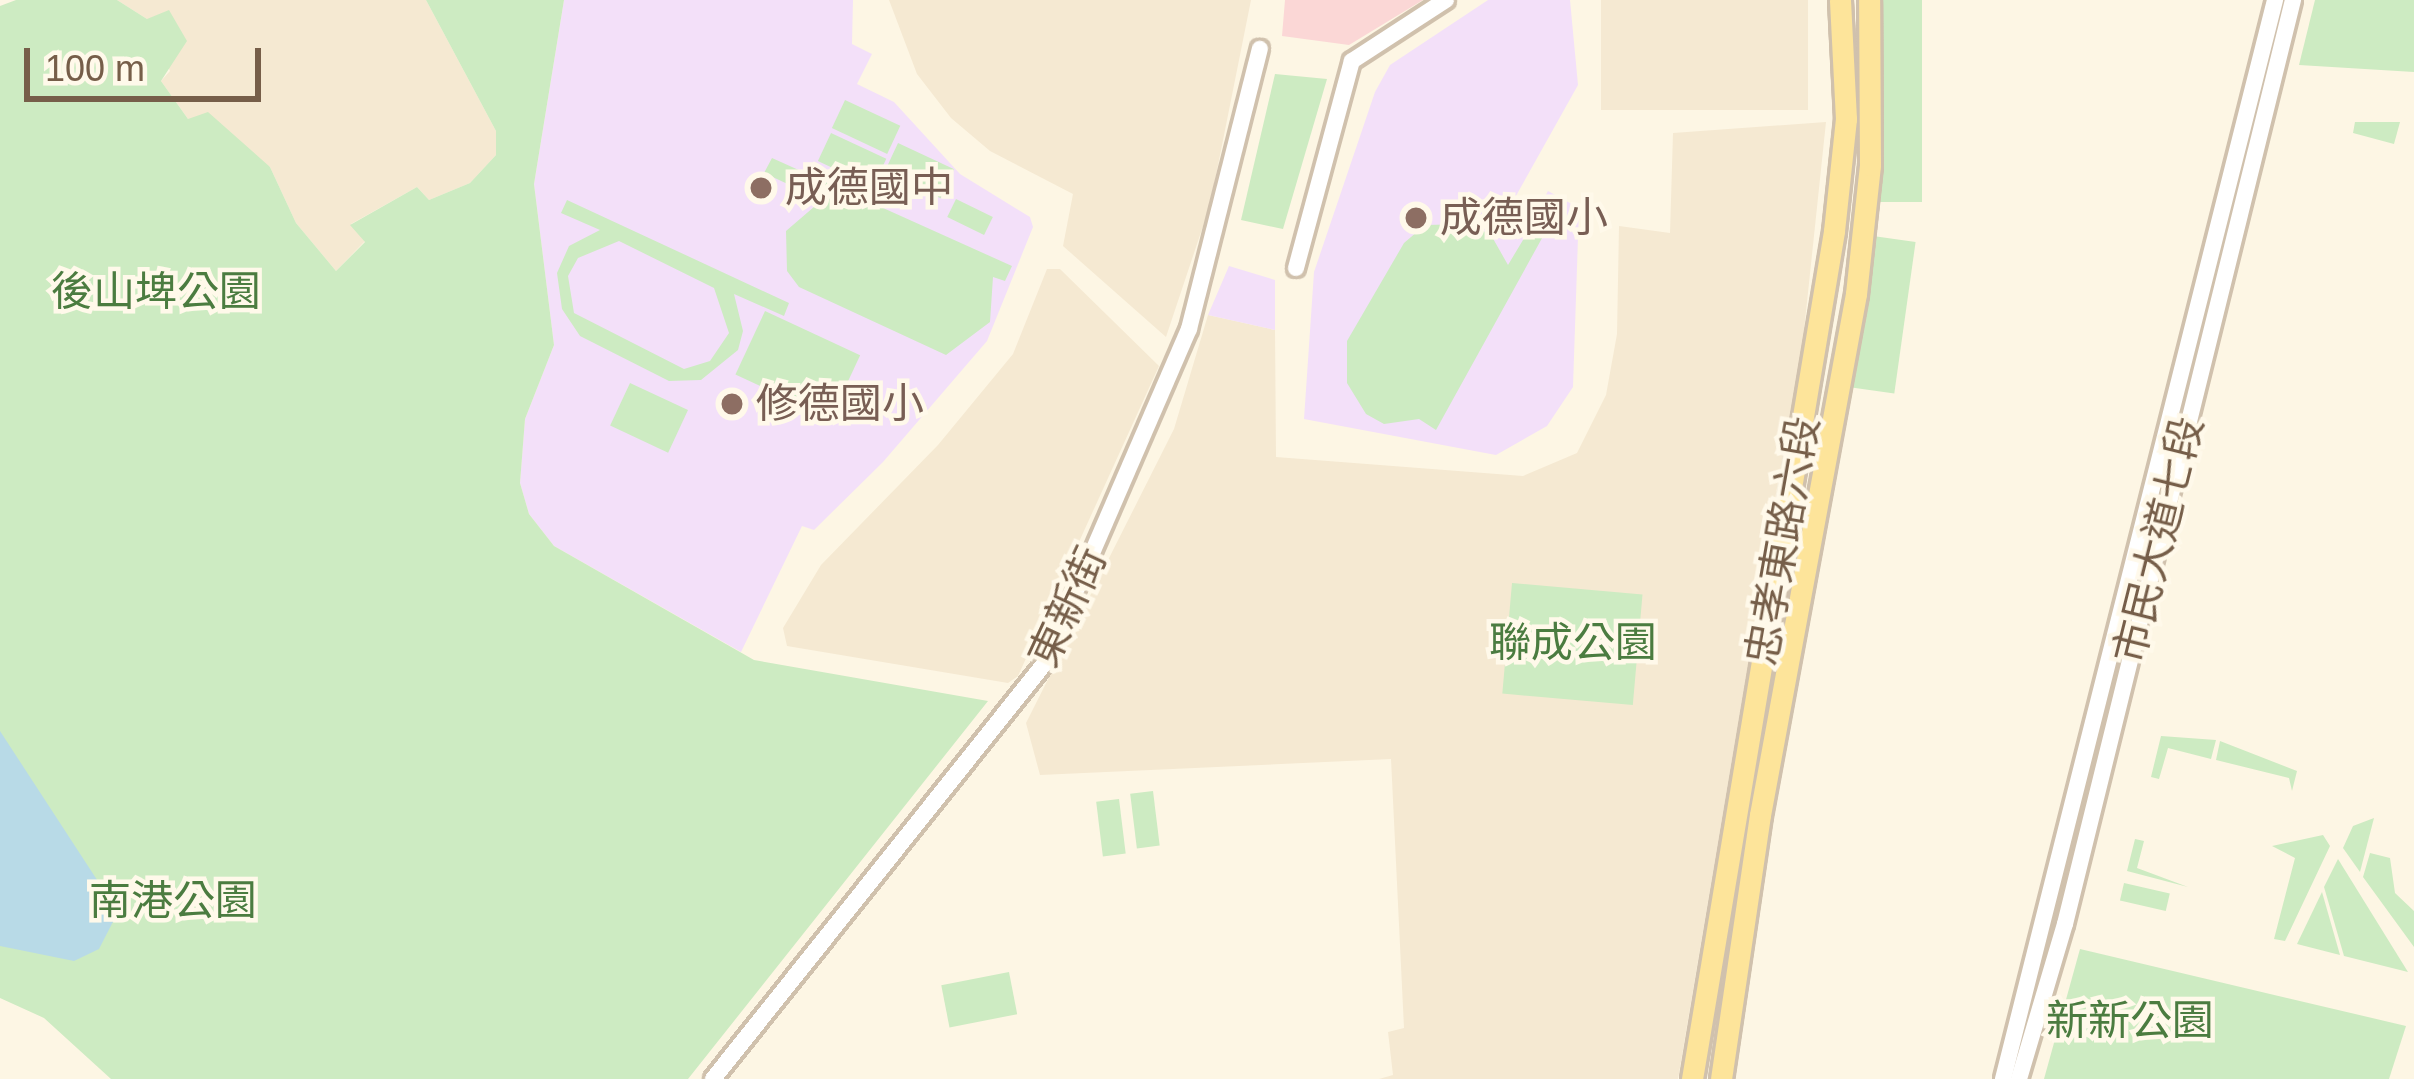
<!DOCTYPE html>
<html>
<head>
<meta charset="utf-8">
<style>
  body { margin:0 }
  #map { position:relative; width:2414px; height:1079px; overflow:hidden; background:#fdf6e4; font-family:Helvetica,"Noto Sans TC",sans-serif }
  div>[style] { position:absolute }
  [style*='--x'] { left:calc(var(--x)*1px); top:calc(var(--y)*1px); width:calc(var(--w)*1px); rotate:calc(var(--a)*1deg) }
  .residential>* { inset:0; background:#f5e9d2; transform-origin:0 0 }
  .education>* { inset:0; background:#f3e0f9 }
  .medical>* { inset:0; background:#fbd7d6 }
  .green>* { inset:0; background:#cdebc2; transform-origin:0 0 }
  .water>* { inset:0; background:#b8dae7 }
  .roads { filter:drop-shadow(3px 0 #d0c1ad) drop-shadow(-3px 0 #d0c1ad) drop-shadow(0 3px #d0c1ad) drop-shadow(0 -3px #d0c1ad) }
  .tertiary>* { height:16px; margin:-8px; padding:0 8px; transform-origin:8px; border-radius:8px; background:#fff }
  .primary>* { height:21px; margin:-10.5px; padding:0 10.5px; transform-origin:10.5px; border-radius:10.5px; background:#fde49a }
  .dots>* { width:33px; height:33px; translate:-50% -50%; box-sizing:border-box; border:6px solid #fff9ea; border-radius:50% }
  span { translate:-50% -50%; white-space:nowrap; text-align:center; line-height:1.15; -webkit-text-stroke:9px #fff9ea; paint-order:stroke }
  .education-label { font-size:42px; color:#785e54 }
  .left { translate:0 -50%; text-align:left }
  .park-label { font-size:42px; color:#4b7c40 }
  .street-label { font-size:42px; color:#765e49 }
  .scale { position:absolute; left:24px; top:48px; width:237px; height:54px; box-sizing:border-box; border:6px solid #765e49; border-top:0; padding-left:15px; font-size:36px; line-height:42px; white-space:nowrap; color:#765e49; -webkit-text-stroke:9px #fff9ea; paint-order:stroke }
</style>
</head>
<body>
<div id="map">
  <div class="residential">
    <div style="clip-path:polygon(117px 0,426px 0,496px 131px,496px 155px,470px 183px,429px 200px,417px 187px,351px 224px,365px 241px,336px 271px,296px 223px,270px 167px,188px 119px,161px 81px,170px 71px,147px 19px)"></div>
    <div style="clip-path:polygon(889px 0,1251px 0,1210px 205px,1166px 337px,1063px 246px,1073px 194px,990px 151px,951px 118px,917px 74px)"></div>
    <div style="left:1601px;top:0;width:207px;height:110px"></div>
    <div style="clip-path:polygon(1826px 122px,1803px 340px,1678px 1079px,1379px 1079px,1393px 1075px,1388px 1032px,1404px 1028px,1391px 759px,1040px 775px,1026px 723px,1174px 429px,1208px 315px,1275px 330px,1276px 457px,1523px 476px,1577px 453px,1606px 395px,1617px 334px,1619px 226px,1670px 233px,1673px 133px)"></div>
    <div style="clip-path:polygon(1047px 269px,1060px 269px,1159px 366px,1018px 676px,1008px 683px,787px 646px,783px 628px,821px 565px,938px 445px,1013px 354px)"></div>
  </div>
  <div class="education">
    <div style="clip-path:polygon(564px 0,853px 0,852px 44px,872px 54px,857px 84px,894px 102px,960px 174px,1030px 217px,1033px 227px,987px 341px,883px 462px,814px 530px,802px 526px,741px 652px,554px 546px,529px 514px,520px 483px,525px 419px,554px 345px,534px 184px)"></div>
    <div style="clip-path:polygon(1488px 0,1570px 0,1578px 85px,1498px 228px,1520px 239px,1548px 191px,1579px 208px,1573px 387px,1547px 426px,1496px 455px,1304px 419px,1314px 272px,1375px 92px,1390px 65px)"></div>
    <div style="clip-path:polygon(1229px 266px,1275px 280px,1275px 330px,1208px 315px)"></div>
  </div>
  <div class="medical">
    <div style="clip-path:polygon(1285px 0,1423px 0,1349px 45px,1282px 36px)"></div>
  </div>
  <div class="green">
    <div style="clip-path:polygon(16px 0,117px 0,147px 19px,169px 10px,187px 41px,161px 81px,188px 119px,208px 112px,270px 167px,296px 223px,336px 271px,365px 242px,350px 225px,417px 187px,429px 200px,470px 183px,496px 155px,496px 131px,426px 0,564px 0,534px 184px,554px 345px,525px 419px,520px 483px,529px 514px,554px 546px,754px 660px,988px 701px,688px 1079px,111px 1079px,44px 1018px,0 998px,0 6px)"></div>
    <div style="left:1876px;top:0;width:46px;height:202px"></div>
    <div style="clip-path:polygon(2315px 0,2414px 0,2414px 72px,2299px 65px)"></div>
    <div style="clip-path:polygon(1275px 74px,1327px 79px,1283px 229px,1241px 220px)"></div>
    <div style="left:845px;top:100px;width:61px;height:31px;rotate:25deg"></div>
    <div style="clip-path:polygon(2355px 122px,2400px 122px,2394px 144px,2353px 133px)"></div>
    <div style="left:831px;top:133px;width:61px;height:31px;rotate:25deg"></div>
    <div style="left:898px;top:143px;width:62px;height:32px;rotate:25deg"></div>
    <div style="clip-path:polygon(772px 158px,1012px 266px,1005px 281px,993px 277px,990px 322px,946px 355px,799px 287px,787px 271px,786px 231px,822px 200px,764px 173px)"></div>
    <div style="clip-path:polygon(1550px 195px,1562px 202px,1436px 430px,1419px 419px,1384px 424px,1366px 414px,1347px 383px,1347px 341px,1404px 243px,1425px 225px,1470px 224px,1491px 235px,1508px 265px)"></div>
    <div style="left:956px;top:199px;width:41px;height:20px;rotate:26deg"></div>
    <div style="clip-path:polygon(evenodd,567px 200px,789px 303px,784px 316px,734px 294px,743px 331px,738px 350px,701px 380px,669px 381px,580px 336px,562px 309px,557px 273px,569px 246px,600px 230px,561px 213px,567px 200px,619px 241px,714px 288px,729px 333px,710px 361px,684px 369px,574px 313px,568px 276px,578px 258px,619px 241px)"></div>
    <div style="left:1873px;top:236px;width:43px;height:153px;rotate:8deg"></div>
    <div style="left:765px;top:311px;width:105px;height:70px;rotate:25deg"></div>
    <div style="left:630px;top:383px;width:64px;height:47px;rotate:25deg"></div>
    <div style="left:1512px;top:583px;width:131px;height:111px;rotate:5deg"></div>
    <div style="clip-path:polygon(2161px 736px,2216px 740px,2211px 759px,2168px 748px,2159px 779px,2151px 777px)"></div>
    <div style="clip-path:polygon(2220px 741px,2297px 771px,2292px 791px,2289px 778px,2216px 760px)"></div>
    <div style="left:1153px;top:791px;width:55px;height:23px;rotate:83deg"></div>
    <div style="left:1119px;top:799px;width:55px;height:23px;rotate:83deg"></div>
    <div style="clip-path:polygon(2374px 818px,2360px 872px,2343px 848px,2353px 826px)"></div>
    <div style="clip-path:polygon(2323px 835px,2330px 846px,2285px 941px,2274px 939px,2295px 858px,2272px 846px)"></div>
    <div style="clip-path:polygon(2135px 839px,2144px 841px,2137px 868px,2188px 887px,2127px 871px)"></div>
    <div style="clip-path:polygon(2370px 853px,2390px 858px,2395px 893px,2414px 911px,2414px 947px,2363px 877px)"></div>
    <div style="clip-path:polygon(2338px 859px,2408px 972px,2344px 956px,2324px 887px)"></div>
    <div style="left:2124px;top:883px;width:47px;height:18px;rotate:13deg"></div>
    <div style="clip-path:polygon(2322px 892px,2340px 955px,2297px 944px)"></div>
    <div style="clip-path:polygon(2080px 949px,2406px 1026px,2389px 1079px,2044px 1079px)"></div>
    <div style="left:1009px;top:972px;width:43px;height:69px;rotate:79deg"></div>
  </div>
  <div class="water">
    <div style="clip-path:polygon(0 731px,118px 912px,99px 949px,74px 961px,0 946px)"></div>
  </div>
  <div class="roads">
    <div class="tertiary">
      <div style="--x:1296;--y:268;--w:214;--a:-74.9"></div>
      <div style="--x:1352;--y:61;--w:112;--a:-33"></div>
      <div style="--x:713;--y:1079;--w:531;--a:-51.42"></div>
      <div style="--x:1044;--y:664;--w:365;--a:-66.6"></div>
      <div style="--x:1189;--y:329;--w:289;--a:-75.8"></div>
      <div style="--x:2003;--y:1079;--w:1113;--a:-75.85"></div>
      <div style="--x:2019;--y:1079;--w:162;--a:-73.5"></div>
      <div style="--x:2065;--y:924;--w:952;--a:-76.14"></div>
    </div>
    <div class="primary">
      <div style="--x:1692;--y:1079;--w:860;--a:-80.49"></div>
      <div style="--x:1834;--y:231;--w:113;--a:-83.9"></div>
      <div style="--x:1846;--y:119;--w:119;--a:-92.9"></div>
      <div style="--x:1721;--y:1079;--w:267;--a:-81.6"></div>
      <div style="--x:1760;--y:815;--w:530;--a:-79.56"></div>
      <div style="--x:1856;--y:294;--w:130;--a:-83.8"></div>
      <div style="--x:1870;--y:165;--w:165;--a:-90.3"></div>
    </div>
  </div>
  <div class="dots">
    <div style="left:761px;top:188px;background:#8d6e63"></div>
    <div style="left:1416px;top:218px;background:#8d6e63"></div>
    <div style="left:732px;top:404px;background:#8d6e63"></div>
  </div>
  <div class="education-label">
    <span class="left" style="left:785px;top:188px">成德國中</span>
    <span class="left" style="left:1440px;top:218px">成德國小</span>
    <span class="left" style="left:756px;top:404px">修德國小</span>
  </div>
  <div class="park-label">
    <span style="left:156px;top:292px">後山埤公園</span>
    <span style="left:1573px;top:643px">聯成公園</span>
    <span style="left:173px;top:901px">南港公園</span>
    <span style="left:2130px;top:1021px">新新公園</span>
  </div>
  <div class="street-label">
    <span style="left:2159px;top:540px;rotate:-76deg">市民大道七段</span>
    <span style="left:1783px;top:541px;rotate:-80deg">忠孝東路六段</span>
    <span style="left:1068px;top:607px;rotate:-65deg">東新街</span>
  </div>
  <div class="scale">100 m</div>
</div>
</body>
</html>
